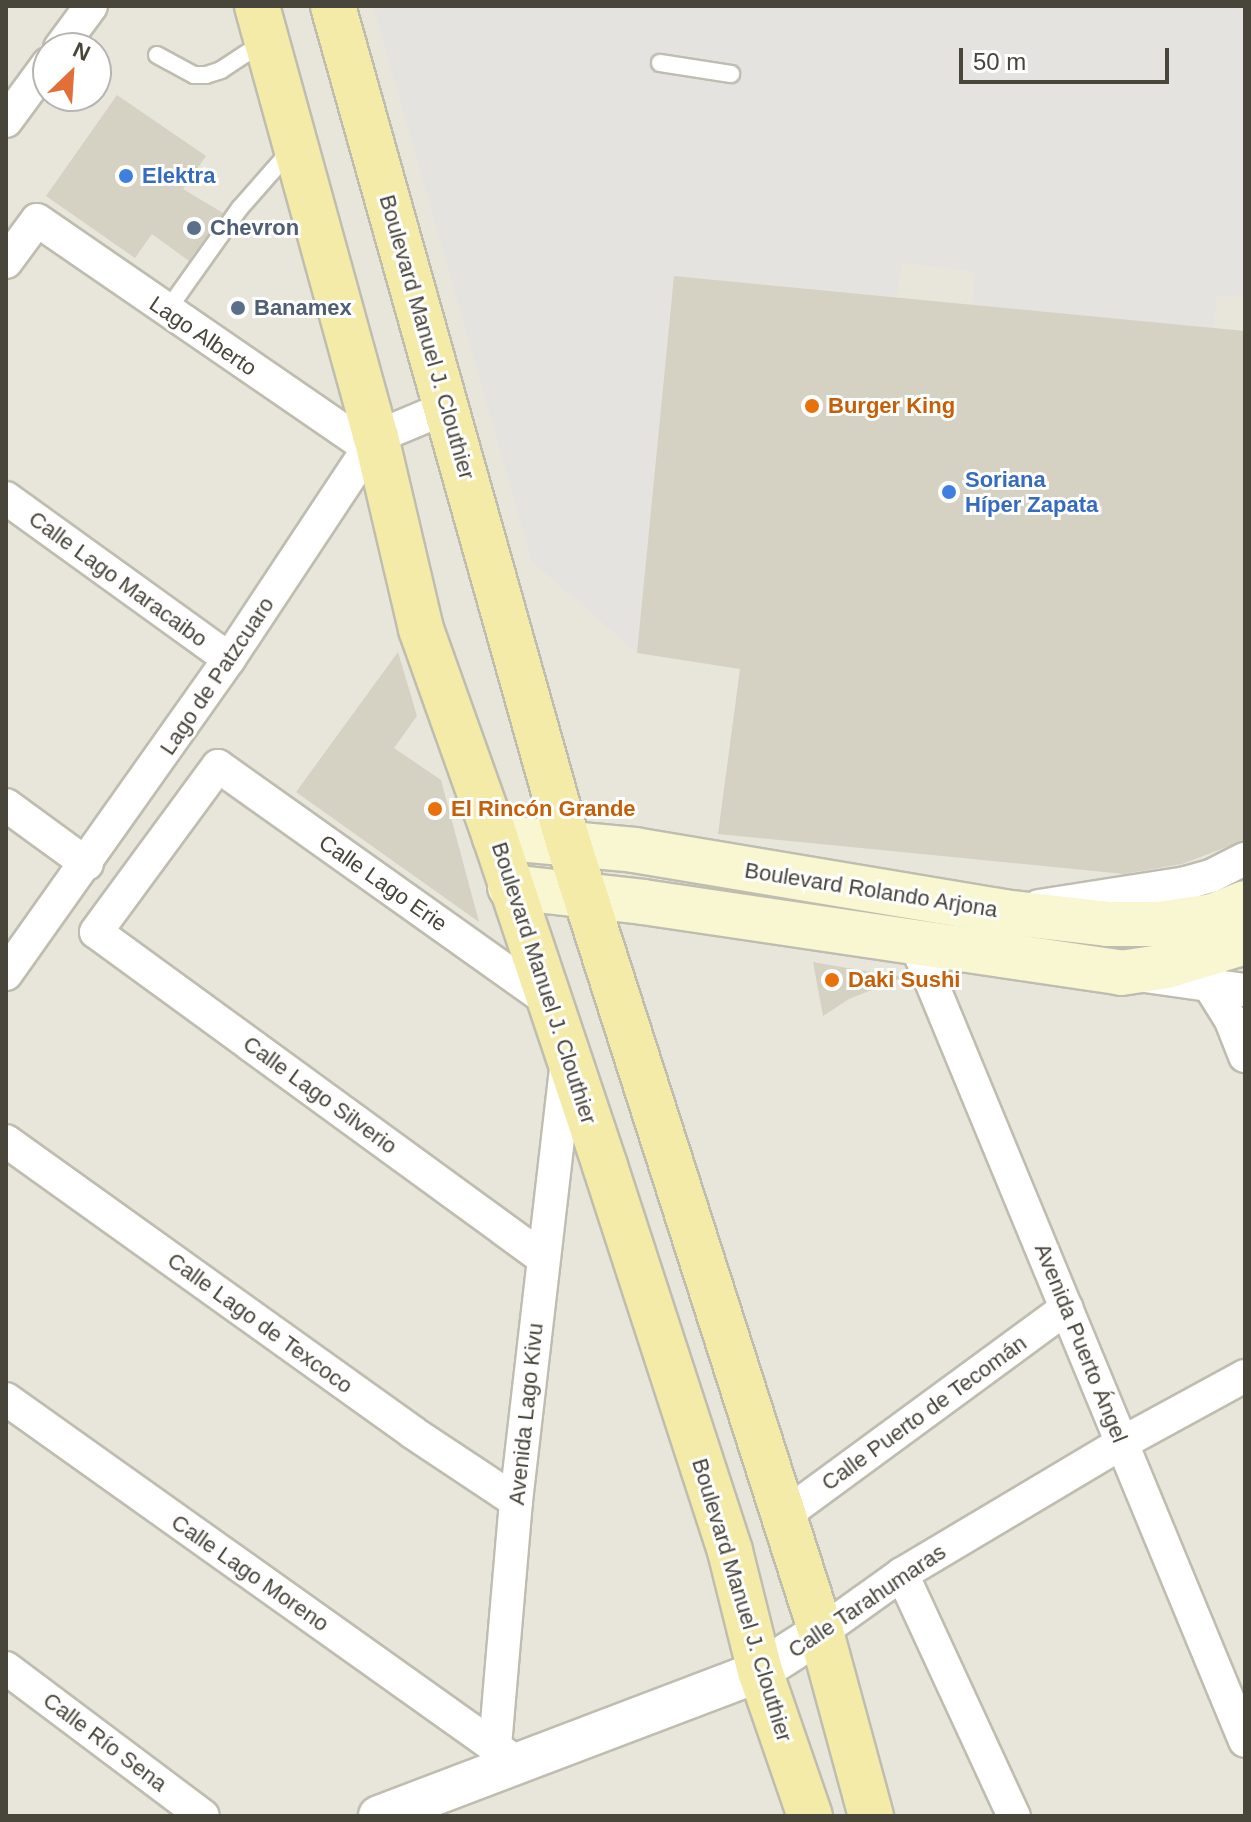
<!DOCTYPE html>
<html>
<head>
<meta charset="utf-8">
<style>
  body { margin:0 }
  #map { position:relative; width:1251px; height:1822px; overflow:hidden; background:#f4f3ec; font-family:Arial,sans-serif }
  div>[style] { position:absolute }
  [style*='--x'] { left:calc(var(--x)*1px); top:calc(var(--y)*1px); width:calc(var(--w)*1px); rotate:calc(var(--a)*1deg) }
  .residential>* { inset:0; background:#e8e6db }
  .parking>* { inset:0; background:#e4e3e0 }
  .building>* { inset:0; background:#d5d1c3 }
  .roads { filter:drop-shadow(2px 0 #bfbdb0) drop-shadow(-2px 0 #bfbdb0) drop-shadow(0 2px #bfbdb0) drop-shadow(0 -2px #bfbdb0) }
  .service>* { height:16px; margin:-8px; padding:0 8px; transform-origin:8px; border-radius:8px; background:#fff }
  .minor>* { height:32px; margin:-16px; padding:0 16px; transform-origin:16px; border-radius:16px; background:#fff }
  .tertiary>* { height:40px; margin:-20px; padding:0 20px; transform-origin:20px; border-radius:20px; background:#fff }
  .secondary>* { height:44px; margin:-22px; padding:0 22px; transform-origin:22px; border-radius:22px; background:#f9f7d2 }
  .primary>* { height:44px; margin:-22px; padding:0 22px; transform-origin:22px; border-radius:22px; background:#f3eba7 }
  .dots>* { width:22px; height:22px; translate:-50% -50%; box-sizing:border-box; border:4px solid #fff; border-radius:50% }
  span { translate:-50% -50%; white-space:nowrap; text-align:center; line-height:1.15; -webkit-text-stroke:6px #fff; paint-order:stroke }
  .shop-label { font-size:22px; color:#366cbe; font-weight:700 }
  .left { translate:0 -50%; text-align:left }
  .service-label { font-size:22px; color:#4e5e75; font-weight:700 }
  .street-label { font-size:22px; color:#48453b }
  .food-label { font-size:22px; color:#c56008; font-weight:700 }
  .frame { position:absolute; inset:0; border:8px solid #48453b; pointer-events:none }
  .north { position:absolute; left:32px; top:32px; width:80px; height:80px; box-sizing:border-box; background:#fff; border:2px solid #b6b5b1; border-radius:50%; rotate:25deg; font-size:22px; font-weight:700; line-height:32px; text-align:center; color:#48453b }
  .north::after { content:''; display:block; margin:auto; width:28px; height:36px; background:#e16f37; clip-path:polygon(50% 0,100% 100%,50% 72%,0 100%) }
  .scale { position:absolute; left:959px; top:48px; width:210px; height:36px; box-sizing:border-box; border:4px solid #48453b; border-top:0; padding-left:10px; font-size:24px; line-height:28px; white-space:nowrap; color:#48453b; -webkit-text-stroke:6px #fff; paint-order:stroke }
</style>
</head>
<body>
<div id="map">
  <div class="residential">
    <div style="clip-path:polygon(evenodd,6px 6px,1245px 6px,1245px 1816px,6px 1816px,6px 6px,48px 48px,96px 48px,96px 96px,48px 96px,48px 48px)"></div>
  </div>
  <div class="parking">
    <div style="clip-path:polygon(373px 6px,1245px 6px,1245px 297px,1217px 295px,1213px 328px,972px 305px,974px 272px,902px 263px,897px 297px,675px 276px,637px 653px,532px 562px)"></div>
  </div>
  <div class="building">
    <div style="clip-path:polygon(117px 95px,206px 156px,183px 189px,223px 213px,189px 261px,152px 234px,135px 258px,46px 196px)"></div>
    <div style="clip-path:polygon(674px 276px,1245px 331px,1245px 840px,1182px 864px,1124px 874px,718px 834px,740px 669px,637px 653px)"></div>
    <div style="clip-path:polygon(398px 652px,417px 716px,394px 748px,441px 780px,479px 922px,296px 792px)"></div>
    <div style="clip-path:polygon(813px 962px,847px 968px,904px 977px,849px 999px,823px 1016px)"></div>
  </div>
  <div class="roads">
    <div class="service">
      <div style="--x:157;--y:55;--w:42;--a:28.4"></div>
      <div style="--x:194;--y:75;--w:12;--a:0"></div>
      <div style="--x:206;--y:75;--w:16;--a:-18"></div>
      <div style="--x:221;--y:70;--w:53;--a:-33.4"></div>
      <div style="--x:660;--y:63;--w:72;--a:8.8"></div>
      <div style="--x:166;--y:312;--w:128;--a:-54.6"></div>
      <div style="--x:240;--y:208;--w:77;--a:-48.7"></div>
    </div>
    <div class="minor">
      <div style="--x:60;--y:48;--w:52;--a:-53.6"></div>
      <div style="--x:6;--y:121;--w:71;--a:-53.6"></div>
      <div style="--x:6;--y:262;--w:52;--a:-53.6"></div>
      <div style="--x:37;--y:220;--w:404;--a:34.5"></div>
      <div style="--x:6;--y:498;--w:275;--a:35.8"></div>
      <div style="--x:6;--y:805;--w:100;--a:36.1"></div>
      <div style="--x:1039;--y:906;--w:149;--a:-8.9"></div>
      <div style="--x:1186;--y:883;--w:26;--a:-16"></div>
      <div style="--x:1211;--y:876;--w:38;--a:-27"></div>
      <div style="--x:916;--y:945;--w:861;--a:67.54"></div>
      <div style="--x:6;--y:974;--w:386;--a:-54.7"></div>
      <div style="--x:229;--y:659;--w:266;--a:-56.5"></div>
      <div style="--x:376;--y:437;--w:78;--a:-22.6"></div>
      <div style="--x:1145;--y:976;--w:101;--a:8"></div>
      <div style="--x:1209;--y:985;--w:39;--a:58"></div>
      <div style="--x:1230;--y:1018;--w:41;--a:68.5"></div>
      <div style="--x:6;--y:1141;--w:500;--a:35.6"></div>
      <div style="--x:412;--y:1432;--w:125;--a:33.6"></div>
      <div style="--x:543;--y:1258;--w:553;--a:-143.9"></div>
      <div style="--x:96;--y:932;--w:206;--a:-53.7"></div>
      <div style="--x:218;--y:766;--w:406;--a:35.4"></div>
      <div style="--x:6;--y:1399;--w:617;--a:35.44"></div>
      <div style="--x:782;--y:1517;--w:353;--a:-36.3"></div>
      <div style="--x:902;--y:1574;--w:267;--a:65.2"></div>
      <div style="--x:821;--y:1632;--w:100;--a:-35.6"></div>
      <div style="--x:902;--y:1574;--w:256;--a:-30.8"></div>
      <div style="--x:1122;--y:1443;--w:140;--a:-28.6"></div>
      <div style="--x:6;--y:1668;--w:246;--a:36.9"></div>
      <div style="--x:495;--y:1746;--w:246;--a:-85.1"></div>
      <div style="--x:516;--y:1501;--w:443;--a:-83.4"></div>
    </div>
    <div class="tertiary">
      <div style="--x:379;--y:1816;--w:408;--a:-20.8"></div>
      <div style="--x:760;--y:1671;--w:72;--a:-32.6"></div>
    </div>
    <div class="secondary">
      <div style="--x:495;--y:837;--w:140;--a:5.3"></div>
      <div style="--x:634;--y:850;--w:375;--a:9.5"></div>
      <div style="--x:1004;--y:912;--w:104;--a:6.6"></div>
      <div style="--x:1107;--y:924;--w:51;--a:0"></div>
      <div style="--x:1158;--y:924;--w:56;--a:-8.3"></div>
      <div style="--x:1213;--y:916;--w:35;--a:-22"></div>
      <div style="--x:510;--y:887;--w:134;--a:6.4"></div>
      <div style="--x:643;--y:902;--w:483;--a:8.4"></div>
      <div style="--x:1121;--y:973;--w:47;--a:-8.7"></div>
      <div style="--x:1167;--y:966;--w:82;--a:-17.1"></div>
    </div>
    <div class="primary">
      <div style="--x:257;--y:6;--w:447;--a:74.6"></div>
      <div style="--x:376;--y:437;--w:197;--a:76.8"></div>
      <div style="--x:421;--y:629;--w:221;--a:70.4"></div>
      <div style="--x:495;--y:837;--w:347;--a:71.5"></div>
      <div style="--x:605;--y:1166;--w:405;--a:72"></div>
      <div style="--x:730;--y:1551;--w:124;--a:76"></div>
      <div style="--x:760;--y:1671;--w:153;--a:71"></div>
      <div style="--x:333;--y:6;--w:868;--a:74.3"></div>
      <div style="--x:568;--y:842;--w:830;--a:72.24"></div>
      <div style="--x:821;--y:1632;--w:191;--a:74.8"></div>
    </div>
  </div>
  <div class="dots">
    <div style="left:126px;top:176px;background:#3f7fe0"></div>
    <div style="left:194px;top:228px;background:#5c6f8a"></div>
    <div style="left:238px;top:308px;background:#5c6f8a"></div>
    <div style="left:812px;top:406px;background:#e8710a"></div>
    <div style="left:949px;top:492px;background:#3f7fe0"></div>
    <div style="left:435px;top:809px;background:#e8710a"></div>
    <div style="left:832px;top:980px;background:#e8710a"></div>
  </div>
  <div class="shop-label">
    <span class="left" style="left:142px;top:176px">Elektra</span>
    <span class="left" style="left:965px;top:492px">Soriana<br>Híper Zapata</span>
  </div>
  <div class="service-label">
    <span class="left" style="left:210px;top:228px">Chevron</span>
    <span class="left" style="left:254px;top:308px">Banamex</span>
  </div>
  <div class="street-label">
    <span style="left:203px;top:336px;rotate:34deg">Lago Alberto</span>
    <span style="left:427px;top:337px;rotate:74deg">Boulevard Manuel J. Clouthier</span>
    <span style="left:118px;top:579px;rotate:36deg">Calle Lago Maracaibo</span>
    <span style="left:217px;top:676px;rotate:-56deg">Lago de Patzcuaro</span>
    <span style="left:383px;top:883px;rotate:35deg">Calle Lago Erie</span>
    <span style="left:871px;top:890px;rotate:9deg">Boulevard Rolando Arjona</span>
    <span style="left:544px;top:983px;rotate:72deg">Boulevard Manuel J. Clouthier</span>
    <span style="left:320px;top:1095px;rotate:36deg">Calle Lago Silverio</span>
    <span style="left:260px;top:1323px;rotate:36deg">Calle Lago de Texcoco</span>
    <span style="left:1081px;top:1343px;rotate:68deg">Avenida Puerto Ángel</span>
    <span style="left:924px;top:1413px;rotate:-36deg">Calle Puerto de Tecomán</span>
    <span style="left:526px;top:1414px;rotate:-84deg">Avenida Lago Kivu</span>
    <span style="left:250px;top:1573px;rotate:35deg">Calle Lago Moreno</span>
    <span style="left:742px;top:1600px;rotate:73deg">Boulevard Manuel J. Clouthier</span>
    <span style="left:867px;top:1601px;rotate:-34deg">Calle Tarahumaras</span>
    <span style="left:105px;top:1742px;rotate:37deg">Calle Río Sena</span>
  </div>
  <div class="food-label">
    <span class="left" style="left:828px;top:406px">Burger King</span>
    <span class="left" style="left:451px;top:809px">El Rincón Grande</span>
    <span class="left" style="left:848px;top:980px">Daki Sushi</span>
  </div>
  <div class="frame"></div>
  <div class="north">N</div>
  <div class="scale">50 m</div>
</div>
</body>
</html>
